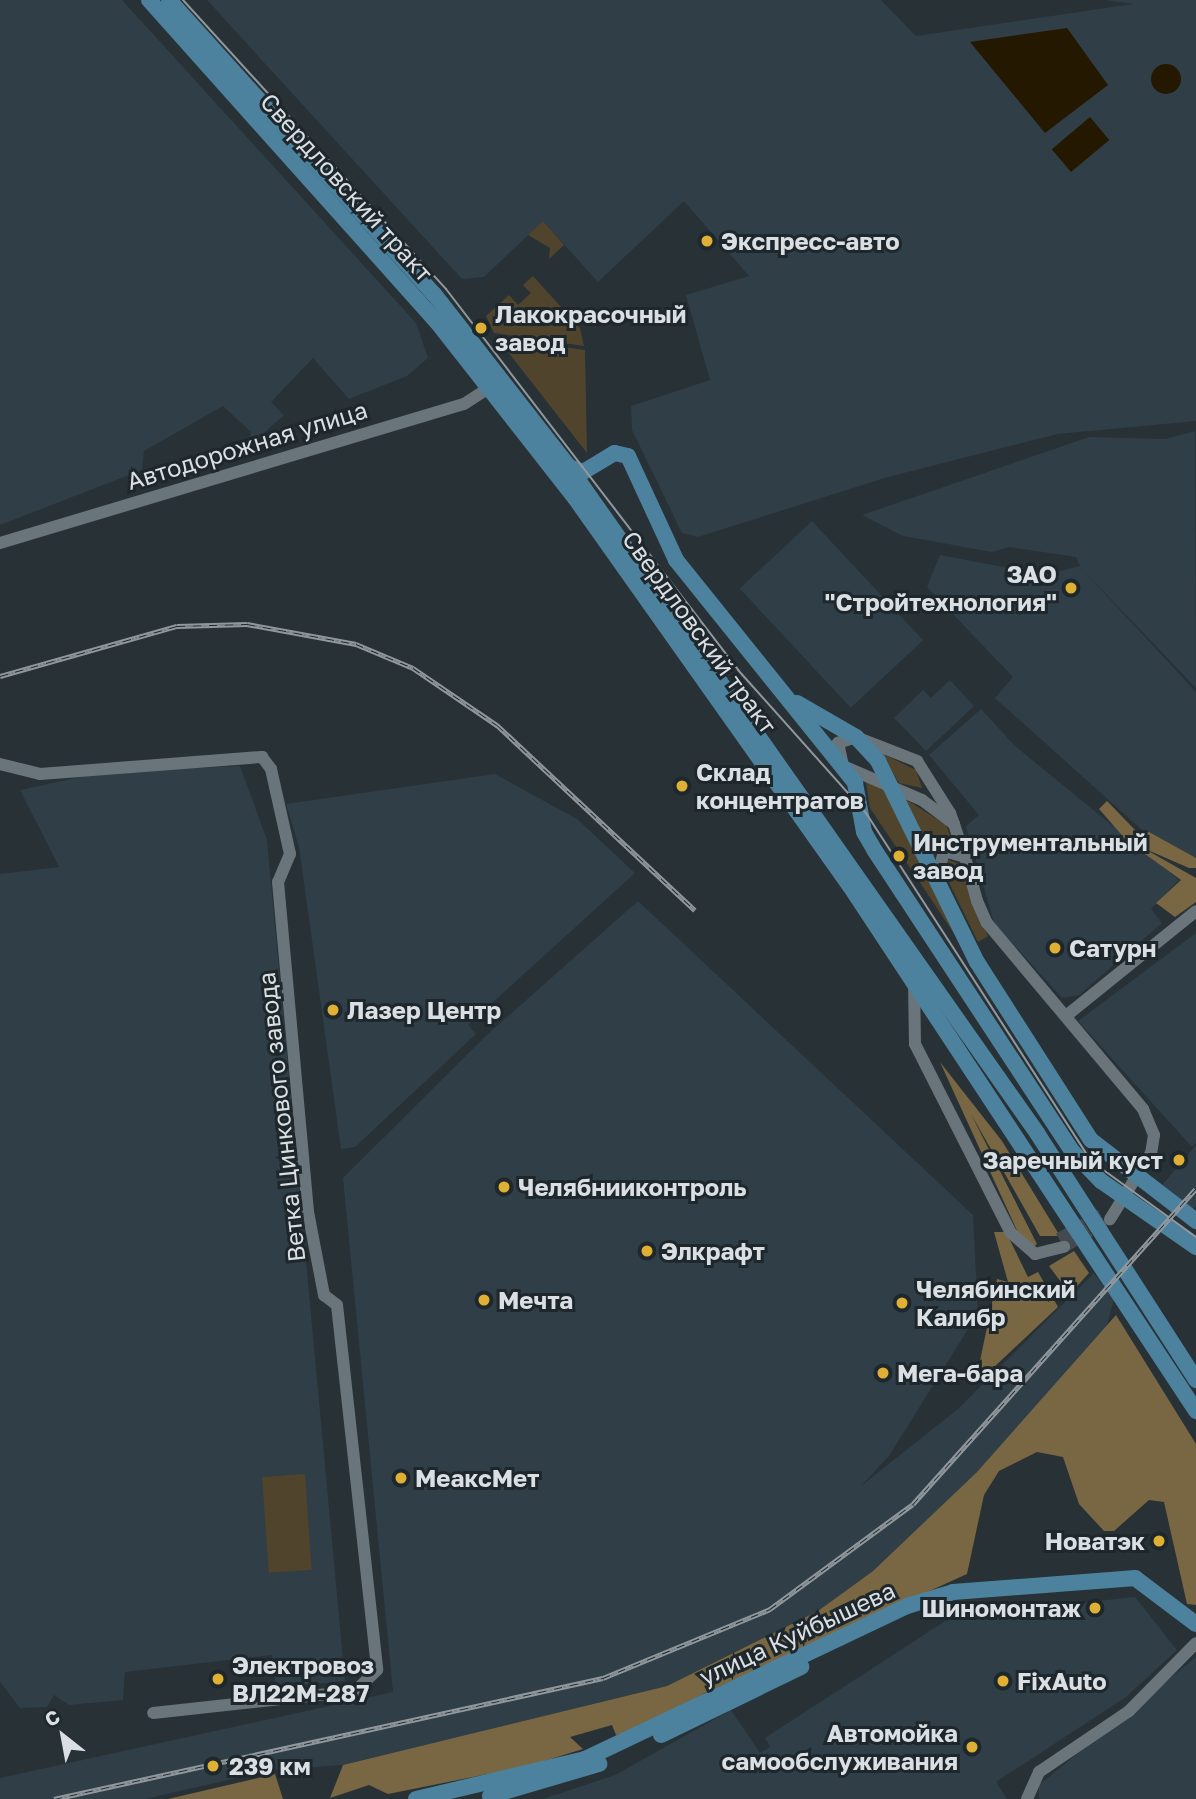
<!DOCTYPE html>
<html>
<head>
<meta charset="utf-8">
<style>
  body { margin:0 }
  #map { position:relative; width:1196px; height:1799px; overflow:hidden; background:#283136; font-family:"Golos Text",sans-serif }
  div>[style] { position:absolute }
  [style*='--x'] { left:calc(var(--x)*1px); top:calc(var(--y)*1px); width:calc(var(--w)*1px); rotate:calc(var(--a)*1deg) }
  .built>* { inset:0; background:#2f3e47; transform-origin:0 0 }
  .green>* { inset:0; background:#50452c; transform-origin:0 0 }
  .forest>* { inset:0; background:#786742 }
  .water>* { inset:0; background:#241800; transform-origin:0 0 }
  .round { border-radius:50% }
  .minor-tunnel>* { height:12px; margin-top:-6px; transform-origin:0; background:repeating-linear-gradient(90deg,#434b50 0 12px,transparent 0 18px) }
  .minor>* { height:12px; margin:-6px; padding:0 6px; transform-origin:6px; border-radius:6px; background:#6a757b }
  .major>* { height:16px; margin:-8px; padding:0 8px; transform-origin:8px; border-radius:8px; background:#4c829d }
  .tram>* { height:2px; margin:-1px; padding:0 1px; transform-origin:1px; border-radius:1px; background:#91989d }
  .rail>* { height:5px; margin-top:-2.5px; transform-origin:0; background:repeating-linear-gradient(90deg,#1e272c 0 8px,#91989d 0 16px); box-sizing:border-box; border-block:2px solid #91989d }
  .dots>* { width:19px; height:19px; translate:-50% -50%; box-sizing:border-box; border:4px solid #1e272c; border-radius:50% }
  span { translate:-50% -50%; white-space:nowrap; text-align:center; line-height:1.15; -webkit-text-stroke:6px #1e272c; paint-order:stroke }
  .street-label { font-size:24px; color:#d9dfe3 }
  .poi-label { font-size:24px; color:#d9dfe3; font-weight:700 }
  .left { translate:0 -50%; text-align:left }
  .right { translate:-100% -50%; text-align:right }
  .north { position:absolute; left:28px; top:1701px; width:70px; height:70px; -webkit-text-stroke:5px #1e272c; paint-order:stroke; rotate:329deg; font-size:19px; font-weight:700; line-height:28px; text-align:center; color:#d9dfe3 }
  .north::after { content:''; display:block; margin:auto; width:24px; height:32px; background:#d9dfe3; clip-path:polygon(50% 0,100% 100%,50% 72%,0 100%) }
</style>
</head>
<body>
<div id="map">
  <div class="built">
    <div style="clip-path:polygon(0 0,122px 0,416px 323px,428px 358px,407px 376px,349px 399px,313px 358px,271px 402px,284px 415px,248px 447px,251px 432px,223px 406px,144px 451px,142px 470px,0 525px)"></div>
    <div style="clip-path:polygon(207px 0,881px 0,916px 36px,1133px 4px,1106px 0,1196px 0,1196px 421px,1058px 434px,888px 477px,698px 537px,682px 533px,632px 430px,631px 406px,710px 380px,686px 295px,749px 276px,684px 201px,598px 282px,543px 221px,484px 277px,462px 279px)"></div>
    <div style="clip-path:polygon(1195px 431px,1196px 688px,1081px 568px,1196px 692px,1196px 858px,1151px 838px,995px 698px,1013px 677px,927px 587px,940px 555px,1045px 575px,1080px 566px,1076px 557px,1009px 547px,992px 552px,903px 536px,862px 515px,1089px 437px,1165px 439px)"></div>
    <div style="left:812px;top:521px;width:163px;height:99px;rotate:47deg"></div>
    <div style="clip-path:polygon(950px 680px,974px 706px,926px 751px,894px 718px,923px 690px,931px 698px)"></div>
    <div style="clip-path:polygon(981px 709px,1015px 746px,1179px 880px,1151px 909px,1162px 923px,1079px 995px,1062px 998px,994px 923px,966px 826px,979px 815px,929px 755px)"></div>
    <div style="clip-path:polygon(240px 766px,267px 840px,345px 1681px,276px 1688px,272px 1655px,125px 1672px,123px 1700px,69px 1705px,54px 1695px,47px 1707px,20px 1708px,0 1682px,0 874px,59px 867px,20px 790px,99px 773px)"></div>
    <div style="clip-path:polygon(495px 774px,577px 819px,635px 873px,468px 1025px,476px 1034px,355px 1147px,341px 1149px,299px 847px,286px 804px)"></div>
    <div style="clip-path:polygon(638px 901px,973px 1215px,978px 1313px,889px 1456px,861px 1486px,958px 1409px,1094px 1273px,1114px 1300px,1105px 1331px,977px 1472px,873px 1571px,818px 1611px,667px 1686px,343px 1765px,272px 1770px,145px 1799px,0 1799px,0 1778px,393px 1692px,343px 1178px,489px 1033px)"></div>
    <div style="clip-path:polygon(1196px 933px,1196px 1143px,1192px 1147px,1078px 1021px)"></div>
    <div style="clip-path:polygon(1196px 1145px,1196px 1206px,1191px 1211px,1157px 1191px)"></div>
    <div style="clip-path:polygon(1135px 1597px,1177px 1650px,1126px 1697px,996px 1782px,1007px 1799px,543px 1799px,615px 1775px,731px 1710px,760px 1753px,770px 1747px,765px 1738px,953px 1616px)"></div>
    <div style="clip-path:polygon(1196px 1657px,1196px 1799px,1039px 1799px,1039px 1785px)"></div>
  </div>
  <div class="green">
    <div style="clip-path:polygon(543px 221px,564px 245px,549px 259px,550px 248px,528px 235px)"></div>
    <div style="clip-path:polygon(533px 276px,580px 328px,584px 346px,494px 333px,486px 316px,509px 295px,518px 305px,531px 293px,523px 285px)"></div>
    <div style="clip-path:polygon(497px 338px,585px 350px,587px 453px)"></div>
    <div style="clip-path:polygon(881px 753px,916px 770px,922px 788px,899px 783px)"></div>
    <div style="clip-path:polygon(866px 782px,889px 791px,959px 941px,870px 808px)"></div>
    <div style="clip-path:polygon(904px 798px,946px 825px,954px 845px,938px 848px,933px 857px)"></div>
    <div style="clip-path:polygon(944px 858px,959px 864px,988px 936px,978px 942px,942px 868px)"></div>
    <div style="left:305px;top:1474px;width:96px;height:43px;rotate:86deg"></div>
  </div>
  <div class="forest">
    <div style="clip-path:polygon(1107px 801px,1138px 833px,1149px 832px,1196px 858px,1196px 868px,1189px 868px,1143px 848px,1196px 878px,1196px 902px,1175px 917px,1156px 903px,1181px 880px,1127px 841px,1099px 809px)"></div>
    <div style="clip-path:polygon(940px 1062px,1002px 1141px,1060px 1236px,1040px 1236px,971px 1114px,1037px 1244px,1032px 1248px,1020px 1237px)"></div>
    <div style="clip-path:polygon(994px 1232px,1006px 1232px,1028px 1277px,1038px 1272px,1058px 1307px,975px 1385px,997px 1279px,1008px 1282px)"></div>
    <div style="clip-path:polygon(1074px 1251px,1089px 1273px,1070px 1294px,1049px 1266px)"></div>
    <div style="clip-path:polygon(1116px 1315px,1196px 1444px,1196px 1605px,1187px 1604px,1164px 1502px,1149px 1500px,1114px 1531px,1104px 1531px,1079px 1504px,1063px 1457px,1037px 1452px,999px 1471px,984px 1495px,967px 1574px,703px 1694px,645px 1729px,616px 1735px,612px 1725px,570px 1737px,583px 1749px,528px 1766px,388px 1794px,369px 1785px,330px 1798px,343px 1765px,667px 1686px,818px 1611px,873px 1571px,977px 1472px)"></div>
    <div style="clip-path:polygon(275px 1774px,283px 1799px,168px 1799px)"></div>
  </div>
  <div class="water">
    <div style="clip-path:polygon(1067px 28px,1108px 85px,1045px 133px,970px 42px)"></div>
    <div class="round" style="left:1151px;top:64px;width:30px;height:30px"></div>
    <div style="left:1090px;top:117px;width:30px;height:50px;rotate:50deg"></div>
  </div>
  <div class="minor-tunnel">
    <div style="--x:1059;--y:1239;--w:53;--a:-30.4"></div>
    <div style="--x:1064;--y:1247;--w:48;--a:-31.4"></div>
  </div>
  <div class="minor">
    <div style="--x:0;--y:543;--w:484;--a:-16.7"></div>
    <div style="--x:464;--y:404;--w:30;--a:-33"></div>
    <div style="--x:0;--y:764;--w:41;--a:14"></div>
    <div style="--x:40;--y:774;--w:223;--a:-4.4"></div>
    <div style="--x:262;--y:757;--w:15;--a:53"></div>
    <div style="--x:271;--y:769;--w:87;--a:77.4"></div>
    <div style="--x:290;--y:854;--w:30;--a:113"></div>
    <div style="--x:278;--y:882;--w:331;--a:84.8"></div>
    <div style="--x:308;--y:1212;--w:85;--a:79.1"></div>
    <div style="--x:324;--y:1295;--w:16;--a:38"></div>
    <div style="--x:337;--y:1305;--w:367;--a:83.7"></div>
    <div style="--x:377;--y:1670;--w:30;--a:136"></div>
    <div style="--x:355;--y:1691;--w:203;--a:173.8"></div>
    <div style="--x:954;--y:824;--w:40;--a:-143"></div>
    <div style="--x:922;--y:800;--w:86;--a:-156.7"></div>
    <div style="--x:843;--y:766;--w:24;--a:-102"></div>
    <div style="--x:838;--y:743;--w:19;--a:-18"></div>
    <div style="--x:856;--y:737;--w:66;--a:21.5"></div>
    <div style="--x:917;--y:761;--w:62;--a:57.6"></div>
    <div style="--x:950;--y:813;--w:12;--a:70"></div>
    <div style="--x:954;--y:824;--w:35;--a:72"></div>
    <div style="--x:965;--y:857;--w:46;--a:74.7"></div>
    <div style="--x:977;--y:901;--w:24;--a:66"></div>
    <div style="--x:987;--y:923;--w:243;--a:50"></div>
    <div style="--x:1143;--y:1109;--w:28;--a:67"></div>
    <div style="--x:1154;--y:1135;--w:18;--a:99"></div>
    <div style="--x:1151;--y:1153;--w:78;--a:121.8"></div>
    <div style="--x:937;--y:879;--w:29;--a:-76"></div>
    <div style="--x:944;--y:851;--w:22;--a:16"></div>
    <div style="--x:914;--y:981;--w:63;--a:89.1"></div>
    <div style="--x:915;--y:1044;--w:212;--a:63.1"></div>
    <div style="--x:1011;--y:1233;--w:32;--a:41"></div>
    <div style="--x:1035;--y:1254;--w:30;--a:-14"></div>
    <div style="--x:1066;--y:1016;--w:167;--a:-38.9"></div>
    <div style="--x:1027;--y:1799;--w:30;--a:-66"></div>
    <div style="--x:1039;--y:1772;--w:109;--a:-34.1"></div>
    <div style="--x:1129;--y:1711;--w:95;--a:-45.4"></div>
  </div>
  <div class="major">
    <div style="--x:149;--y:0;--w:432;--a:48.2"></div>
    <div style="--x:437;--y:322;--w:224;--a:51.9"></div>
    <div style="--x:575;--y:498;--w:476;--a:54.7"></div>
    <div style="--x:850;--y:886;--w:629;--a:56.61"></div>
    <div style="--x:169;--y:0;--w:396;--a:48"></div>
    <div style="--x:434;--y:294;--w:219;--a:52"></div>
    <div style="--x:569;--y:467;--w:814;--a:54.9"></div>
    <div style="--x:1037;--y:1133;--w:294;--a:57.2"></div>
    <div style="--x:569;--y:467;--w:15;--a:20"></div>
    <div style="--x:583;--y:472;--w:37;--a:-31"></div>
    <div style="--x:615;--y:453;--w:13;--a:13"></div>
    <div style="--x:628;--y:456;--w:115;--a:65.2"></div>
    <div style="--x:676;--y:560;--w:286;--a:51.2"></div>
    <div style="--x:855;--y:783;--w:50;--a:79.6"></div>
    <div style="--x:864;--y:832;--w:22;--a:60"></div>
    <div style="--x:875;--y:851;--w:359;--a:56.7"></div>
    <div style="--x:1072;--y:1151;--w:42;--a:46"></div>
    <div style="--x:1101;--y:1181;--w:116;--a:34.8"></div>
    <div style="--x:797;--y:703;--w:68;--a:30"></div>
    <div style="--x:856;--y:737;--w:33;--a:47"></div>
    <div style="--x:878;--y:761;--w:224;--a:63.8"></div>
    <div style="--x:977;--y:962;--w:211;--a:57.4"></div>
    <div style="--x:1091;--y:1140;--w:133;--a:37.6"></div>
    <div style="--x:661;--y:1735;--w:156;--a:-25.9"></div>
    <div style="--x:490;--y:1796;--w:114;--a:-16.4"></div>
    <div style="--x:416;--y:1799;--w:174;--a:-13.3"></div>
    <div style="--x:585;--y:1759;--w:357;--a:-25.4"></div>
    <div style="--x:907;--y:1606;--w:48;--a:-16.9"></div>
    <div style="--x:953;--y:1592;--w:183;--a:-4.4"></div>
    <div style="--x:1135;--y:1578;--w:76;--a:37"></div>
  </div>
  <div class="tram">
    <div style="--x:183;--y:0;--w:391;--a:47.7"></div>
    <div style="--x:446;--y:289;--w:480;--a:52.5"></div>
    <div style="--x:738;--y:670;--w:192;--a:48.2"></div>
    <div style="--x:866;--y:813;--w:414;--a:57.1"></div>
    <div style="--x:1091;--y:1161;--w:130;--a:35.9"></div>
  </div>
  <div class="rail">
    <div style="--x:0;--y:676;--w:184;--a:-15.8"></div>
    <div style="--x:177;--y:626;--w:70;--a:-1.6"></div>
    <div style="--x:247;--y:624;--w:111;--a:10.4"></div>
    <div style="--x:356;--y:644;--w:62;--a:22.8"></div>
    <div style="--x:413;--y:668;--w:102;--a:34.2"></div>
    <div style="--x:497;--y:725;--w:271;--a:43.1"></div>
    <div style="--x:54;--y:1799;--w:562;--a:-12.43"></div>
    <div style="--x:603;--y:1678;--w:181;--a:-22.4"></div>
    <div style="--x:770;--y:1609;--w:177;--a:-36.3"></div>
    <div style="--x:913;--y:1504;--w:423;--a:-48.1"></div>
  </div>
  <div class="dots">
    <div style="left:707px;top:241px;background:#e0b034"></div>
    <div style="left:481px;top:328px;background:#e0b034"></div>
    <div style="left:1071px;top:588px;background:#e0b034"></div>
    <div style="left:682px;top:786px;background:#e0b034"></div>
    <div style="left:899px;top:856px;background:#e0b034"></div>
    <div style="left:1055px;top:948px;background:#e0b034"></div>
    <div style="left:333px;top:1010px;background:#e0b034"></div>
    <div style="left:1179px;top:1160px;background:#e0b034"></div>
    <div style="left:504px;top:1187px;background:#e0b034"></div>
    <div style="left:647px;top:1251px;background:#e0b034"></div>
    <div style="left:484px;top:1300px;background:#e0b034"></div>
    <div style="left:902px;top:1303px;background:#e0b034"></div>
    <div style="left:883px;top:1373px;background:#e0b034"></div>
    <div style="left:401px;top:1478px;background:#e0b034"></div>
    <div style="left:1159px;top:1541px;background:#e0b034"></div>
    <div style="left:1095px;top:1608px;background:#e0b034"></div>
    <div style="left:218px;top:1679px;background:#e0b034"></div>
    <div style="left:1003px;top:1681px;background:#e0b034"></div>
    <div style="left:972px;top:1747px;background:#e0b034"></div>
    <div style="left:213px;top:1766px;background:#e0b034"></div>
  </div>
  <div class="street-label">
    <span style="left:347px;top:187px;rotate:48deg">Свердловский тракт</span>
    <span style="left:247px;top:445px;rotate:-17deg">Автодорожная улица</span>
    <span style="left:700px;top:632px;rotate:54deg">Свердловский тракт</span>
    <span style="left:281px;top:1117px;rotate:-96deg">Ветка Цинкового завода</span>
    <span style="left:797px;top:1633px;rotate:-25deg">улица Куйбышева</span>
  </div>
  <div class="poi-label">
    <span class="left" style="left:721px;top:241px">Экспресс-авто</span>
    <span class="left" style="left:495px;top:328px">Лакокрасочный<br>завод</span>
    <span class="right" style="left:1057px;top:588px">ЗАО<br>"Стройтехнология"</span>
    <span class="left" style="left:696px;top:786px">Склад<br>концентратов</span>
    <span class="left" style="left:913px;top:856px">Инструментальный<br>завод</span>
    <span class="left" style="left:1069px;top:948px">Сатурн</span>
    <span class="left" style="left:347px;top:1010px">Лазер Центр</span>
    <span class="right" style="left:1163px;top:1160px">Заречный куст</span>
    <span class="left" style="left:518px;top:1187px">Челябнииконтроль</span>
    <span class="left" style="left:661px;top:1251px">Элкрафт</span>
    <span class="left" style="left:916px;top:1303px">Челябинский<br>Калибр</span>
    <span class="left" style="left:498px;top:1300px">Мечта</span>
    <span class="left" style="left:897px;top:1373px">Мега-бара</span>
    <span class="left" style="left:415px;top:1478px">МеаксМет</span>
    <span class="right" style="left:1145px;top:1541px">Новатэк</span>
    <span class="right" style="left:1081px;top:1608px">Шиномонтаж</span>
    <span class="left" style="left:232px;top:1679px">Электровоз<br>ВЛ22М-287</span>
    <span class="left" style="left:1017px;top:1681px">FixAuto</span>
    <span class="right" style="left:958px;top:1747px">Автомойка<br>самообслуживания</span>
    <span class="left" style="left:229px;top:1766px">239 км</span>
  </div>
  <div class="north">С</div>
</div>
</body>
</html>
